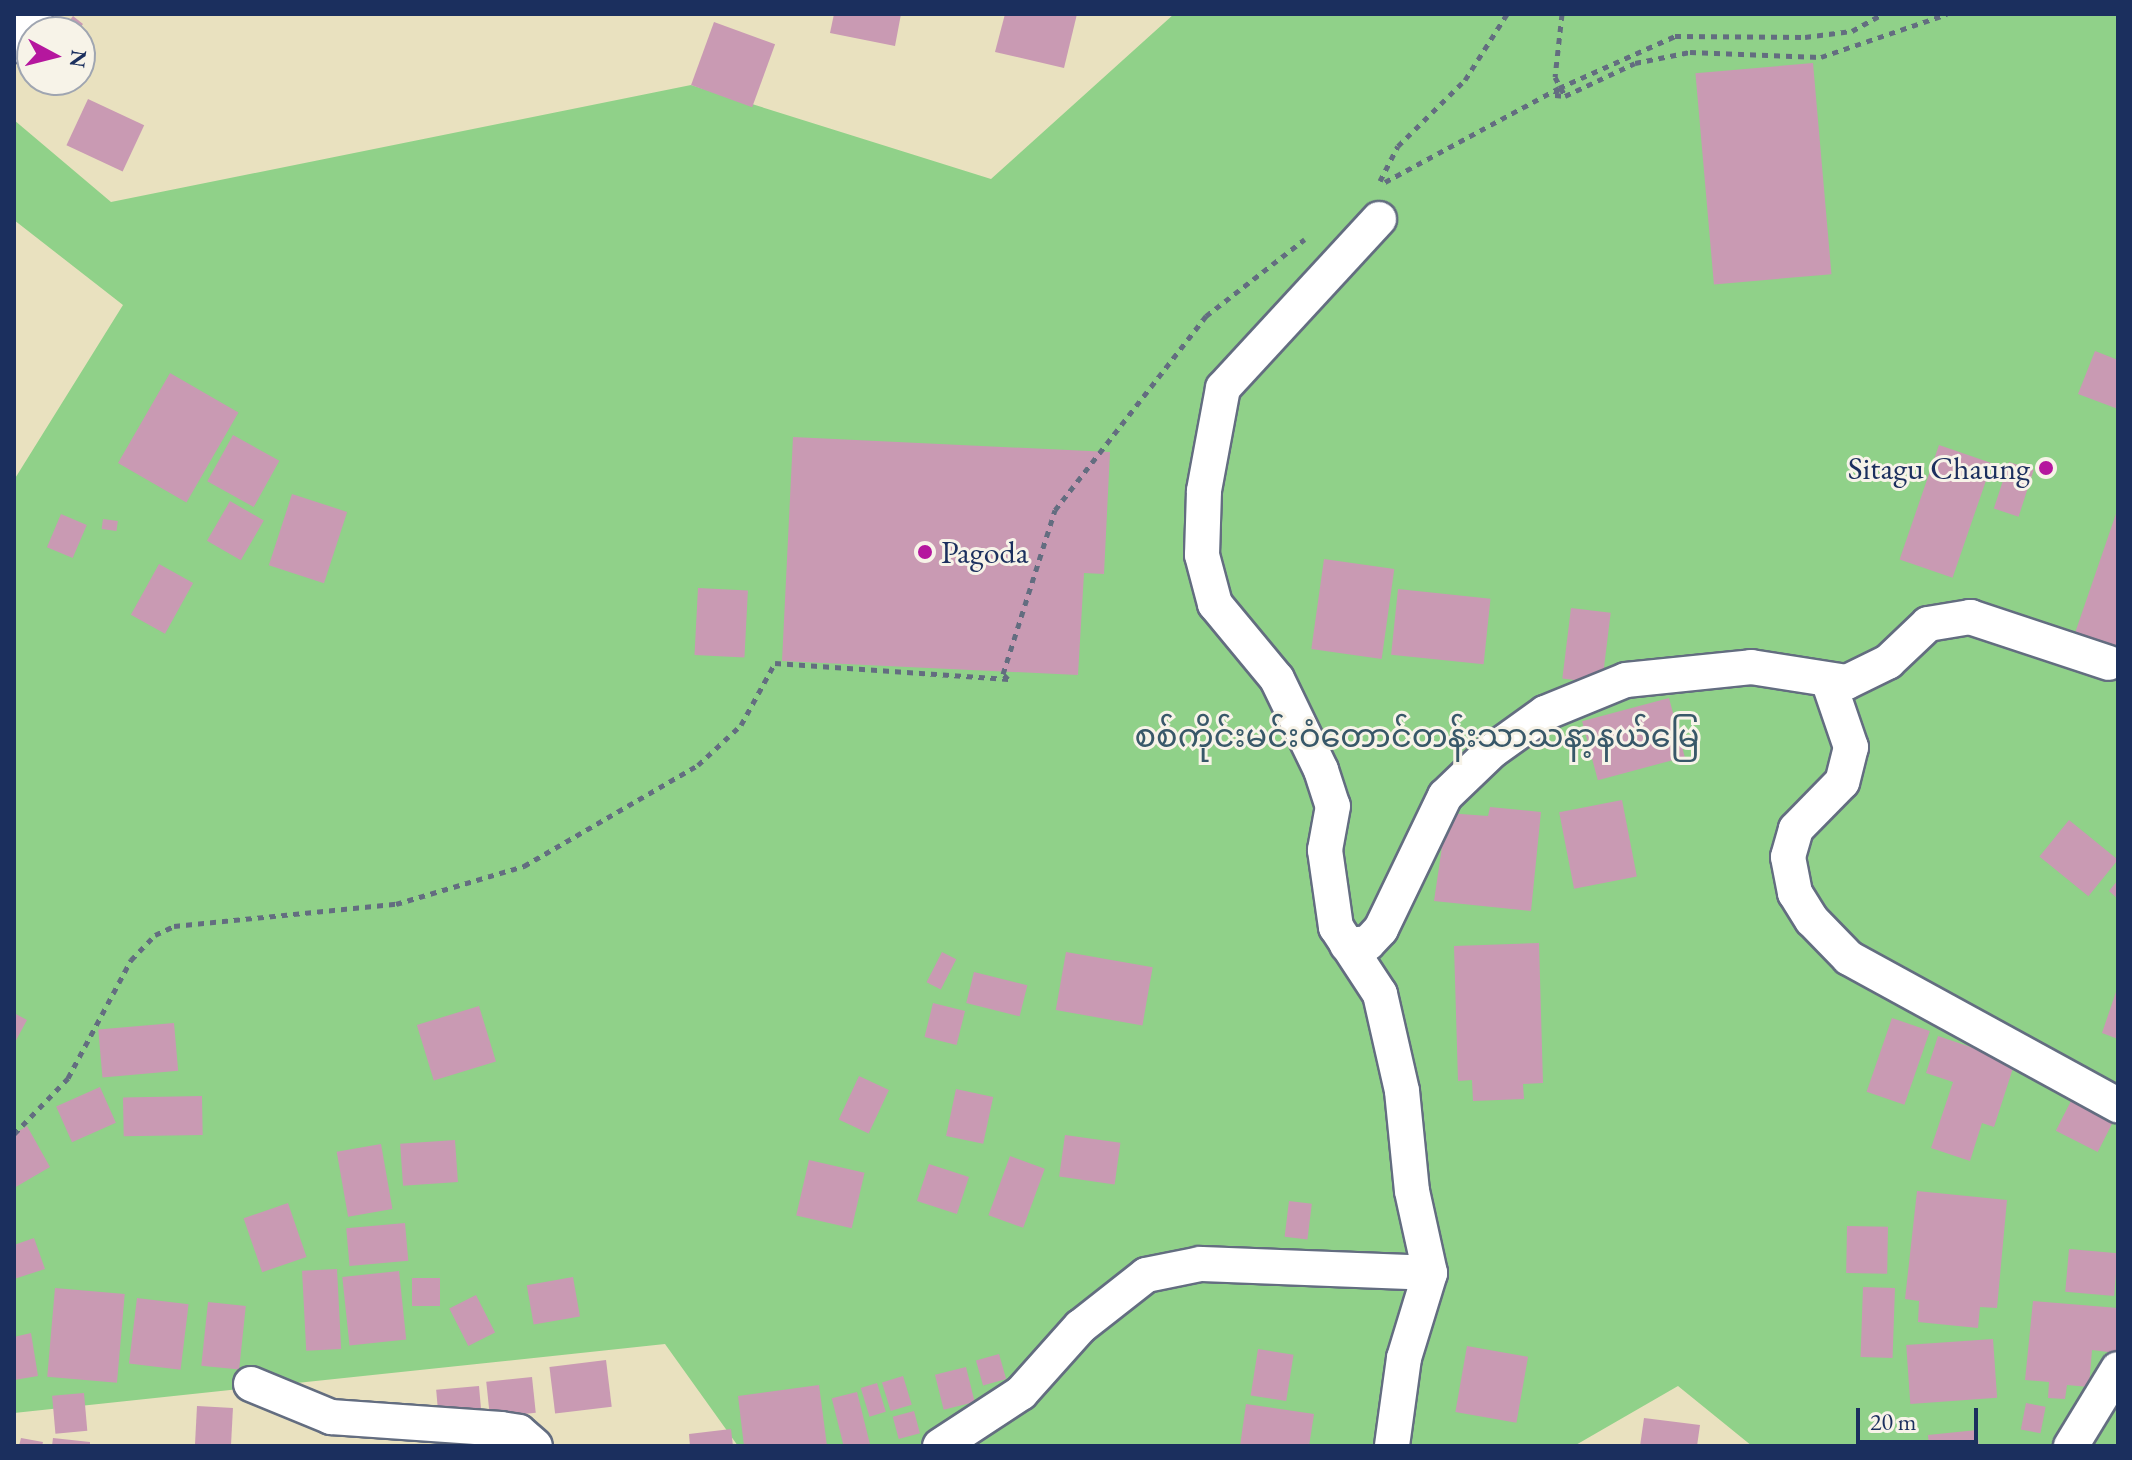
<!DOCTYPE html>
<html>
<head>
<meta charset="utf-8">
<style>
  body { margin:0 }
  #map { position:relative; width:2132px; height:1460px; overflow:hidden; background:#e9e1bf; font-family:"EB Garamond","Noto Sans Myanmar",serif }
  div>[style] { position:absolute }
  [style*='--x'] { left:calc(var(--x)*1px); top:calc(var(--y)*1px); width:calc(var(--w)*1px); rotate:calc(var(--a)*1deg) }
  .green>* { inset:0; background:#90d189 }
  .building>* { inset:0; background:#c99ab3; transform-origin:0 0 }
  .path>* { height:5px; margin-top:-2.5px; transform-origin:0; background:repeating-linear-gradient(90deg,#636d80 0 6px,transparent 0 12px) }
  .roads { filter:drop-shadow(2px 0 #636d80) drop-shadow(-2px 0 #636d80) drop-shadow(0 2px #636d80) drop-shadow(0 -2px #636d80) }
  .street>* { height:34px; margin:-17px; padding:0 17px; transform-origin:17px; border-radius:17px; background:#fff }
  .dots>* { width:22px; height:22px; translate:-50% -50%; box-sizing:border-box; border:4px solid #f7f3e8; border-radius:50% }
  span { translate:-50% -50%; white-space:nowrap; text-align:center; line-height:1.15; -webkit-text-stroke:6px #f7f3e8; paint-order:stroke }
  .poi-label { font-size:32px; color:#1b2f5e }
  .right { translate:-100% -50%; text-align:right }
  .left { translate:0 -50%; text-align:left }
  .park-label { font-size:32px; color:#385869 }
  .frame { position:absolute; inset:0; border:16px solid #1b2f5e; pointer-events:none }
  .north { position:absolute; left:16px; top:16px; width:80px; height:80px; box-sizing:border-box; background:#f7f3e8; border:2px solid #9fa5b1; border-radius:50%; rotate:97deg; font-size:22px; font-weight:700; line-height:32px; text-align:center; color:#1b2f5e }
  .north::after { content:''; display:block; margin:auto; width:28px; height:36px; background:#b5179e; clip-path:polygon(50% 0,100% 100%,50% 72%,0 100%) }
  .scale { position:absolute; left:1856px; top:1408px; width:122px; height:36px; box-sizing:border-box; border:4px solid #1b2f5e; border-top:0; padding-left:10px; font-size:24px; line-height:28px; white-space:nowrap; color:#1b2f5e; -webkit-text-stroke:6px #f7f3e8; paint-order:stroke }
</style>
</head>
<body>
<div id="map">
  <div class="green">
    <div style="clip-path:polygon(1174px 14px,2118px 14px,2118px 1446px,1752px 1446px,1678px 1386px,1574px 1446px,738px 1446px,665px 1344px,14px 1413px,14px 480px,123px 305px,14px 220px,14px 120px,111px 202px,691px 85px,991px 179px)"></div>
  </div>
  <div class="building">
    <div style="clip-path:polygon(834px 14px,901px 14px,895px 46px,830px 33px)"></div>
    <div style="clip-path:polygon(1005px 14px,1077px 14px,1064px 68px,995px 52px)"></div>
    <div style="clip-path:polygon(73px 16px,83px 24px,77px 32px,61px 32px)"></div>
    <div style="left:714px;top:22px;width:65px;height:67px;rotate:20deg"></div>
    <div style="clip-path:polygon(80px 43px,88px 50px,80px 61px)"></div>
    <div style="left:1813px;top:63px;width:212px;height:118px;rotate:85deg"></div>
    <div style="left:88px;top:99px;width:62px;height:51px;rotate:25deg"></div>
    <div style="clip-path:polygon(2095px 351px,2118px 360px,2118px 409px,2078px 394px)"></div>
    <div style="left:170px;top:373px;width:79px;height:104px;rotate:30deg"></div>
    <div style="left:233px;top:435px;width:53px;height:53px;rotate:29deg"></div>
    <div style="clip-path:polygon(793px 437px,1110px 452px,1104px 574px,1084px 573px,1078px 675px,782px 661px)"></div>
    <div style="left:1939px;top:445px;width:56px;height:121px;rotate:19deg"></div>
    <div style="left:2009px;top:462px;width:26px;height:49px;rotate:18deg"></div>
    <div style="left:292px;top:494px;width:58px;height:75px;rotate:18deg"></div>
    <div style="left:230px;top:501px;width:39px;height:46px;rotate:30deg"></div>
    <div style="clip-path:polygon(2118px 508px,2118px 647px,2075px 633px)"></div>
    <div style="left:61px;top:514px;width:28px;height:36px;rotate:23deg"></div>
    <div style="left:103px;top:519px;width:15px;height:10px;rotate:8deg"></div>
    <div style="left:1324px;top:559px;width:71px;height:91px;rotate:8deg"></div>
    <div style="left:159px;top:564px;width:39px;height:58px;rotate:29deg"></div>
    <div style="left:698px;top:588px;width:50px;height:67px;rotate:3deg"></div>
    <div style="left:1398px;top:589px;width:93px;height:66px;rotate:6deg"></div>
    <div style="left:1571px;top:608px;width:40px;height:71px;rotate:7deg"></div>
    <div style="left:1669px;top:698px;width:61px;height:90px;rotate:75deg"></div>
    <div style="left:1622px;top:800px;width:78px;height:64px;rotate:79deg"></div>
    <div style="clip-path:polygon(1490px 807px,1541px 812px,1531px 911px,1434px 901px,1447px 813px,1488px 816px)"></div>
    <div style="left:2069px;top:820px;width:63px;height:47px;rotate:39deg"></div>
    <div style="clip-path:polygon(2118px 880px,2118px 899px,2109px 891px)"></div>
    <div style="clip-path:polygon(1539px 943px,1543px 1083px,1523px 1084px,1524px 1099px,1473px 1101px,1472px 1080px,1458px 1081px,1454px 946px)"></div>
    <div style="left:942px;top:952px;width:16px;height:34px;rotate:27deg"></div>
    <div style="left:1066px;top:952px;width:88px;height:59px;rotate:10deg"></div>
    <div style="left:974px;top:972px;width:55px;height:32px;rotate:14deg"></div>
    <div style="clip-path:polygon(2118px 986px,2118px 1039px,2102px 1033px)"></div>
    <div style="left:933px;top:1003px;width:33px;height:35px;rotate:14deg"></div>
    <div style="left:479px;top:1006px;width:58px;height:65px;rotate:73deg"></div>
    <div style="clip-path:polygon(14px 1013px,27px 1020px,14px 1044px)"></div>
    <div style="left:1892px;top:1018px;width:40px;height:78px;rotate:19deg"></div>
    <div style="left:174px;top:1023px;width:48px;height:76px;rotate:85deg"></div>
    <div style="clip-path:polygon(1938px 1036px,2015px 1062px,1994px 1127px,1982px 1123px,1970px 1161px,1931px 1148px,1953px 1082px,1926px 1073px)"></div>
    <div style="left:859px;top:1076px;width:33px;height:48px;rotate:25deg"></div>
    <div style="left:100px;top:1087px;width:39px;height:48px;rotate:66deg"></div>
    <div style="left:956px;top:1089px;width:38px;height:48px;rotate:12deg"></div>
    <div style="left:2074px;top:1095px;width:47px;height:40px;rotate:27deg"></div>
    <div style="left:202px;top:1096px;width:39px;height:79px;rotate:89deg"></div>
    <div style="clip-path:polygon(27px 1126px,50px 1167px,14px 1188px,14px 1134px)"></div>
    <div style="left:1065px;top:1135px;width:56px;height:42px;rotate:8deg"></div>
    <div style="left:455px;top:1140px;width:42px;height:55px;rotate:86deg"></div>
    <div style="left:381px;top:1144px;width:66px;height:45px;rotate:80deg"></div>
    <div style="left:1010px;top:1156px;width:37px;height:63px;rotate:20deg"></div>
    <div style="left:809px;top:1160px;width:57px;height:57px;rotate:13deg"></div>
    <div style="left:929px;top:1164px;width:42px;height:39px;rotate:18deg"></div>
    <div style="clip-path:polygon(1917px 1191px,2007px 1200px,1997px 1308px,1980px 1307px,1978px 1328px,1918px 1322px,1919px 1301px,1905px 1299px)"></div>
    <div style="left:1289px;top:1201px;width:23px;height:36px;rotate:7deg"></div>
    <div style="left:288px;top:1203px;width:57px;height:47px;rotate:71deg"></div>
    <div style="left:405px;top:1223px;width:38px;height:59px;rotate:85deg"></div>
    <div style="left:1847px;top:1226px;width:41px;height:47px;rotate:1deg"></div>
    <div style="clip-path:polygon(34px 1238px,45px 1269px,14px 1279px,14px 1245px)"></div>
    <div style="left:2069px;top:1249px;width:49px;height:43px;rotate:5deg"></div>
    <div style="left:337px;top:1269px;width:80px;height:35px;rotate:87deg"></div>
    <div style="left:399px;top:1271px;width:69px;height:57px;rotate:84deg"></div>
    <div style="left:573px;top:1277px;width:40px;height:47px;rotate:80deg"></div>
    <div style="left:440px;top:1278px;width:28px;height:28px;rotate:90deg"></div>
    <div style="left:1863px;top:1287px;width:32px;height:70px;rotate:2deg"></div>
    <div style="left:55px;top:1288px;width:70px;height:89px;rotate:5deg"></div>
    <div style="left:476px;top:1295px;width:42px;height:30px;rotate:63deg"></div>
    <div style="left:137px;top:1298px;width:52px;height:66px;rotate:7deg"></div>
    <div style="clip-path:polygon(2033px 1301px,2118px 1308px,2116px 1353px,2092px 1350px,2089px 1387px,2067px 1385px,2065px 1399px,2048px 1398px,2049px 1382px,2025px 1380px)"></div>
    <div style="left:208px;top:1302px;width:38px;height:64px;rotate:6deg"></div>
    <div style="clip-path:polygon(31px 1333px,38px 1376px,14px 1380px,14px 1337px)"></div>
    <div style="left:1993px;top:1339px;width:59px;height:87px;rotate:86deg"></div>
    <div style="left:1467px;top:1346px;width:62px;height:67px;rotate:10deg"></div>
    <div style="left:1258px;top:1349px;width:36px;height:47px;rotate:9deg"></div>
    <div style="left:999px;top:1354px;width:26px;height:24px;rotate:74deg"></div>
    <div style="left:606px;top:1360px;width:47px;height:57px;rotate:83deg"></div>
    <div style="left:966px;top:1367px;width:36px;height:32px;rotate:76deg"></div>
    <div style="left:903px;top:1376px;width:30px;height:22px;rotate:73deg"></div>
    <div style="left:532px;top:1377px;width:36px;height:46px;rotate:84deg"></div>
    <div style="left:877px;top:1383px;width:30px;height:17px;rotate:73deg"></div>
    <div style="clip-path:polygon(819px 1385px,827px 1446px,744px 1446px,738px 1396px)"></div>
    <div style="left:479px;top:1386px;width:44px;height:43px;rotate:85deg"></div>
    <div style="left:857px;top:1392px;width:54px;height:26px;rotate:76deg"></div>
    <div style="left:84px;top:1393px;width:38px;height:32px;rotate:85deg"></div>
    <div style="left:2026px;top:1403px;width:20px;height:27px;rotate:11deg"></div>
    <div style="clip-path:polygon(1246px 1404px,1314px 1414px,1309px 1446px,1240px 1446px)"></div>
    <div style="left:197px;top:1406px;width:36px;height:40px;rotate:3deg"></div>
    <div style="left:914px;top:1411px;width:23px;height:22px;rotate:75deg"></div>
    <div style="clip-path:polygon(1644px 1418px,1700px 1425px,1697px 1446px,1640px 1446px)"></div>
    <div style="clip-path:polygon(731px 1429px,733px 1446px,690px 1446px,689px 1434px)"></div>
    <div style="clip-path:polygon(1977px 1430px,1979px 1446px,1929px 1446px,1928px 1435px)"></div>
    <div style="clip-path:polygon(21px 1438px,43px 1442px,42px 1446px,19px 1446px)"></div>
    <div style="clip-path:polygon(53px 1438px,90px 1442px,90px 1446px,52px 1446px)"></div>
  </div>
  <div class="path">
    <div style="--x:1562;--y:14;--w:63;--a:96.3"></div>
    <div style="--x:1555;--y:77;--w:21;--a:62"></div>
    <div style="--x:1558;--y:89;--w:7;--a:117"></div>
    <div style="--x:1555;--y:95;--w:10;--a:6"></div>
    <div style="--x:1565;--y:96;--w:77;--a:-25.2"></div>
    <div style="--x:1635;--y:63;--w:56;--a:-11.3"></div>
    <div style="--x:1690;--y:52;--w:131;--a:2.2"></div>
    <div style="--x:1821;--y:57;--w:133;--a:-18.8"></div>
    <div style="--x:1380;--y:181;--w:39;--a:-63"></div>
    <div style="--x:1398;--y:146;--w:94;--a:-44.6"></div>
    <div style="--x:1465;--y:80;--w:78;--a:-57.5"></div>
    <div style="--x:1385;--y:182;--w:198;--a:-28.4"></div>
    <div style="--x:1559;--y:88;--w:127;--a:-24.1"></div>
    <div style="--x:1675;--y:36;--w:130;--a:0.4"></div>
    <div style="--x:1805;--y:37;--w:47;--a:-7.3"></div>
    <div style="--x:1852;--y:31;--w:35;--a:-29"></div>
    <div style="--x:14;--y:1134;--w:78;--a:-46"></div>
    <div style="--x:68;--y:1078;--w:134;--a:-61.9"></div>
    <div style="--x:131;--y:960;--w:35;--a:-46"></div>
    <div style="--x:155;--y:935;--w:21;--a:-25"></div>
    <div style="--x:174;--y:926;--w:223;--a:-5.7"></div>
    <div style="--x:396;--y:904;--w:134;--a:-16.5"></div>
    <div style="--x:524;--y:866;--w:201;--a:-30.1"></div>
    <div style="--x:698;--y:765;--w:59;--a:-42.9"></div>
    <div style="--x:741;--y:725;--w:71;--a:-61.3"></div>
    <div style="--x:775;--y:663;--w:234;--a:3.9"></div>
    <div style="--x:1008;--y:679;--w:7;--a:-135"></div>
    <div style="--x:1003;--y:674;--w:172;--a:-72.4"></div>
    <div style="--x:1055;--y:510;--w:246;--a:-52.1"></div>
    <div style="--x:1206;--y:316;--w:125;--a:-37.9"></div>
  </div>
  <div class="roads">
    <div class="street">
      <div style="--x:14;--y:45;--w:37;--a:-56"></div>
      <div style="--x:1379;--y:219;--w:230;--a:132.7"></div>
      <div style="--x:1223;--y:388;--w:105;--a:100.5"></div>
      <div style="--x:1204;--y:491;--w:64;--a:91.8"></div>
      <div style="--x:1202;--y:555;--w:51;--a:75.1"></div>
      <div style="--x:1215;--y:604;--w:97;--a:50.4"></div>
      <div style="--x:1277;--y:679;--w:101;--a:64.2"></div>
      <div style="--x:1321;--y:770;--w:38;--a:72"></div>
      <div style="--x:1333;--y:806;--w:45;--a:100.3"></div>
      <div style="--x:1325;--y:850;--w:78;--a:81.9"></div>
      <div style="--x:1336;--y:927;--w:80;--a:56.7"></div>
      <div style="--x:1380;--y:994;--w:99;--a:77.2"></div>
      <div style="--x:1402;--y:1091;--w:100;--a:84.3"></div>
      <div style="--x:1412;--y:1191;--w:84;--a:77.6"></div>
      <div style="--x:1430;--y:1273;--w:89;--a:107"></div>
      <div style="--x:1404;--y:1358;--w:89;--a:97.8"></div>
      <div style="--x:1828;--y:680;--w:71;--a:71.1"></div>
      <div style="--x:1851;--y:747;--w:36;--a:104"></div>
      <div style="--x:1842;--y:782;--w:66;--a:134.4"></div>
      <div style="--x:1796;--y:829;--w:29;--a:106"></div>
      <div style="--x:1788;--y:857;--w:37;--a:79"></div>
      <div style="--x:1795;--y:893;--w:32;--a:58"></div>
      <div style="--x:1812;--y:920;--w:53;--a:45.8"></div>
      <div style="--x:1849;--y:958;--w:307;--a:28.7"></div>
      <div style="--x:1347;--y:945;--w:21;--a:-5"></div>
      <div style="--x:1368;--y:943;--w:19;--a:-47"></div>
      <div style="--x:1381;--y:929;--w:148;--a:-64.3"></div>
      <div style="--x:1445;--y:796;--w:65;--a:-43.8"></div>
      <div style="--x:1492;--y:751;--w:65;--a:-35.6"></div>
      <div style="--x:1545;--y:713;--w:87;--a:-22.2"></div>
      <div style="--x:1626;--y:680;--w:126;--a:-5.9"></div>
      <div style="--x:1751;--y:667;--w:97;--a:8.9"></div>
      <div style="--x:1847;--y:682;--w:46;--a:-26"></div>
      <div style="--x:1888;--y:662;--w:55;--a:-43.5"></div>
      <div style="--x:1928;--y:624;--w:43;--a:-9.5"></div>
      <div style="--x:1970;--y:617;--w:146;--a:18.3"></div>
      <div style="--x:251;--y:1384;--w:87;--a:22.4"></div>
      <div style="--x:331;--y:1417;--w:170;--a:4"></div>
      <div style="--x:501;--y:1429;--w:18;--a:9"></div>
      <div style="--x:519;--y:1432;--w:21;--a:41"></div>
      <div style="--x:940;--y:1446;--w:97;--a:-33.2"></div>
      <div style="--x:1021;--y:1393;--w:89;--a:-48.2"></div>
      <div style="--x:1080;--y:1327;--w:84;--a:-38.2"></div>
      <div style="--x:1146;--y:1275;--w:55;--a:-11.5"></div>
      <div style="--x:1200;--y:1264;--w:230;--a:2.2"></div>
      <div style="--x:2071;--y:1446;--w:90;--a:-58.6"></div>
    </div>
  </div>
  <div class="dots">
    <div style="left:2046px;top:468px;background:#b5179e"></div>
    <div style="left:925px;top:552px;background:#b5179e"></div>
  </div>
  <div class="poi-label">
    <span class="right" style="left:2030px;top:468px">Sitagu Chaung</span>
    <span class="left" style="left:941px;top:552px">Pagoda</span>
  </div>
  <div class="park-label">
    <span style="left:1417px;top:736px">စစ်ကိုင်းမင်းဝံတောင်တန်းသာသနာ့နယ်မြေ</span>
  </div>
  <div class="frame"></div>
  <div class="north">N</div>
  <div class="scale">20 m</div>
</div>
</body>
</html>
